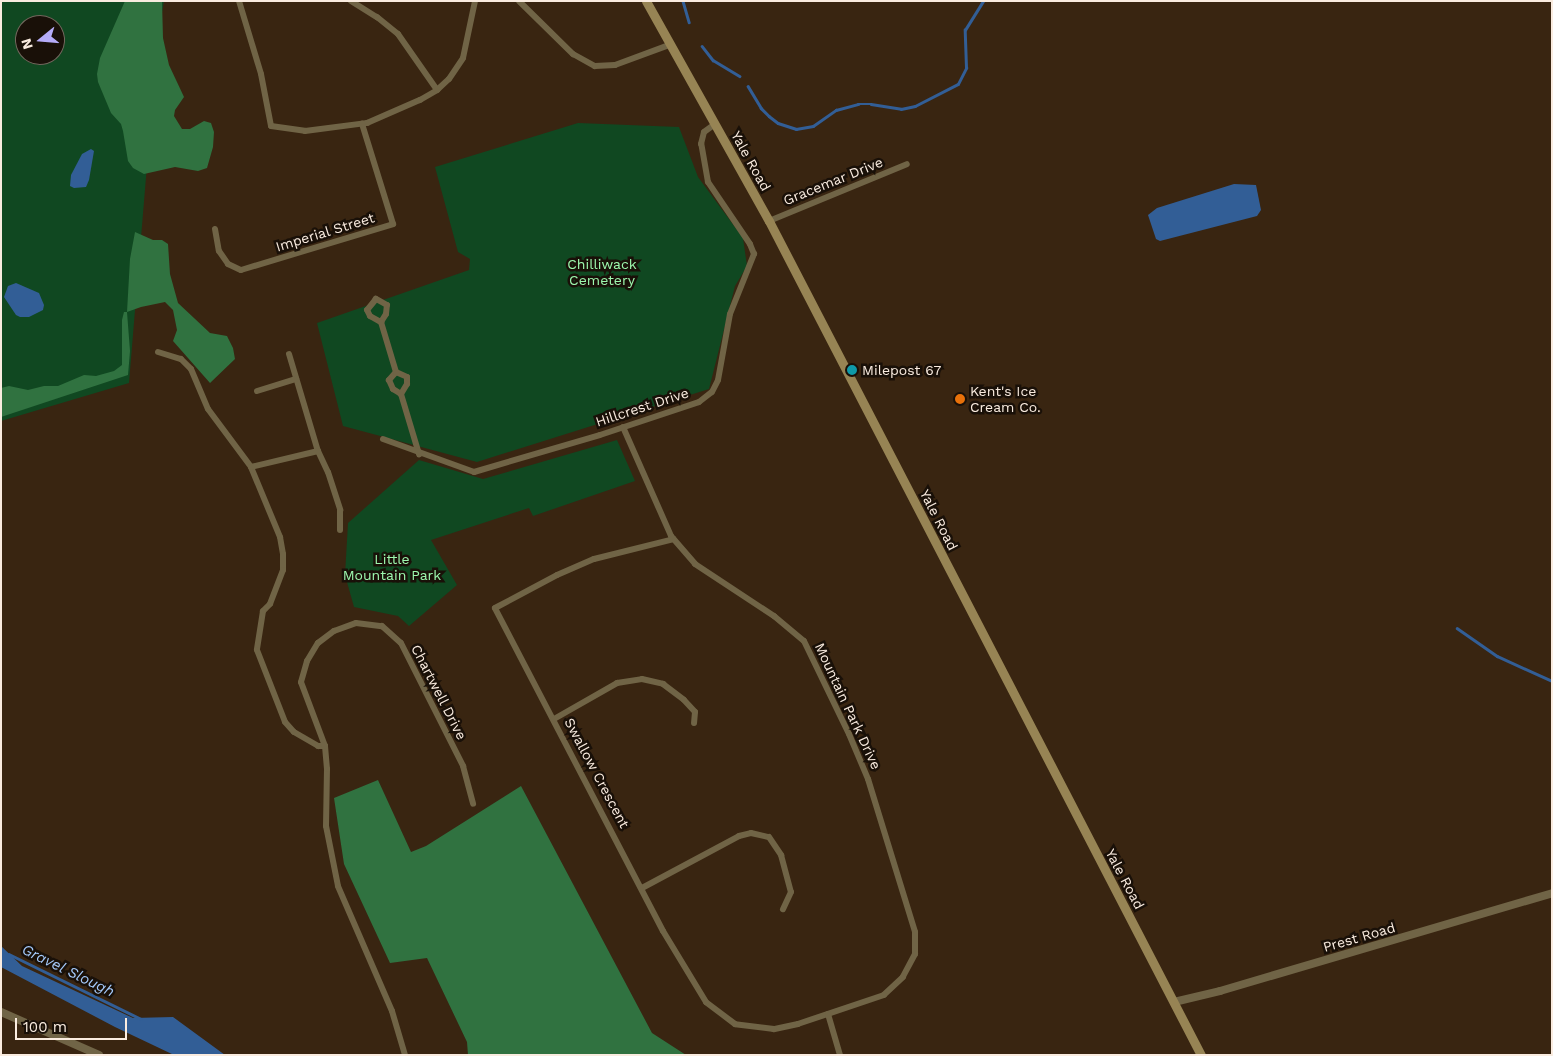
<!DOCTYPE html>
<html>
<head>
<meta charset="utf-8">
<style>
  body { margin:0 }
  #map { position:relative; width:1553px; height:1056px; overflow:hidden; background:#392511; font-family:"Work Sans",sans-serif }
  div>[style] { position:absolute }
  [style*='--x'] { left:calc(var(--x)*1px); top:calc(var(--y)*1px); width:calc(var(--w)*1px); rotate:calc(var(--a)*1deg) }
  .green>* { inset:0; background:#104821 }
  .forest>* { inset:0; background:#307240 }
  .water>* { inset:0; background:#325e96 }
  .stream>* { height:2.5px; margin:-1.25px; padding:0 1.25px; transform-origin:1.25px; border-radius:1.25px; background:#325e96 }
  .minor>* { height:6px; margin:-3px; padding:0 3px; transform-origin:3px; border-radius:3px; background:#706446 }
  .tertiary>* { height:8px; margin:-4px; padding:0 4px; transform-origin:4px; border-radius:4px; background:#706446 }
  .secondary>* { height:9px; margin:-4.5px; padding:0 4.5px; transform-origin:4.5px; border-radius:4.5px; background:#978454 }
  .dots>* { width:14px; height:14px; translate:-50% -50%; box-sizing:border-box; border:2px solid #191008; border-radius:50% }
  span { translate:-50% -50%; white-space:nowrap; text-align:center; line-height:1.15; -webkit-text-stroke:5px #191008; paint-order:stroke }
  .street-label { font-size:14px; color:#faece0 }
  .park-label { font-size:14px; color:#9df8ae }
  .poi-label { font-size:14px; color:#faece0 }
  .left { translate:0 -50%; text-align:left }
  .water-label { font-size:15px; color:#a5cafb; font-style:italic }
  .frame { position:absolute; inset:0; border:2px solid #faece0; pointer-events:none }
  .north { position:absolute; left:15px; top:15px; width:50px; height:50px; box-sizing:border-box; background:#191008; border:1px solid #73685e; border-radius:50%; rotate:253deg; font-size:14px; font-weight:700; line-height:20px; text-align:center; color:#faece0 }
  .north::after { content:''; display:block; margin:auto; width:18px; height:22px; background:#b5acf8; clip-path:polygon(50% 0,100% 100%,50% 72%,0 100%) }
  .scale { position:absolute; left:15px; top:1018px; width:112px; height:22px; box-sizing:border-box; border:2px solid #faece0; border-top:0; padding-left:6px; font-size:15px; line-height:18px; white-space:nowrap; color:#faece0; -webkit-text-stroke:4px #191008; paint-order:stroke }
</style>
</head>
<body>
<div id="map">
  <div class="green">
    <div style="clip-path:polygon(evenodd,1px 1px,164px 1px,153px 65px,150px 129px,129px 383px,1px 421px,1px 1px,25px 25px,55px 25px,55px 55px,25px 55px,25px 25px)"></div>
    <div style="clip-path:polygon(578px 123px,679px 127px,698px 177px,743px 238px,747px 266px,735px 286px,709px 389px,477px 462px,343px 426px,317px 323px,469px 270px,470px 259px,458px 252px,435px 167px)"></div>
    <div style="clip-path:polygon(617px 440px,635px 481px,533px 516px,529px 508px,431px 540px,457px 585px,409px 626px,398px 616px,354px 607px,345px 575px,348px 523px,419px 460px,483px 479px)"></div>
  </div>
  <div class="forest">
    <div style="clip-path:polygon(125px 1px,162px 1px,163px 38px,169px 65px,184px 97px,175px 110px,174px 116px,182px 129px,190px 129px,204px 121px,211px 123px,214px 132px,213px 147px,207px 168px,198px 171px,175px 167px,144px 174px,133px 168px,128px 161px,123px 131px,121px 124px,111px 113px,98px 82px,97px 74px,100px 58px)"></div>
    <div style="clip-path:polygon(135px 232px,153px 240px,162px 240px,168px 244px,170px 274px,178px 303px,210px 333px,227px 336px,233px 348px,235px 359px,210px 383px,173px 341px,177px 330px,173px 310px,165px 302px,141px 307px,127px 312px,130px 351px,128px 375px,1px 417px,1px 388px,9px 386px,28px 390px,44px 386px,58px 386px,84px 375px,96px 376px,114px 371px,122px 365px,122px 320px,124px 312px,127px 312px,130px 259px)"></div>
    <div style="clip-path:polygon(378px 780px,411px 852px,426px 846px,521px 786px,652px 1033px,686px 1055px,468px 1055px,467px 1042px,427px 958px,390px 963px,344px 864px,334px 798px)"></div>
  </div>
  <div class="water">
    <div style="clip-path:polygon(91px 149px,94px 151px,89px 180px,86px 187px,74px 188px,70px 186px,71px 175px,82px 154px)"></div>
    <div style="clip-path:polygon(1234px 184px,1256px 185px,1261px 210px,1257px 216px,1160px 241px,1156px 239px,1148px 215px,1157px 208px)"></div>
    <div style="clip-path:polygon(16px 283px,39px 293px,44px 305px,43px 310px,29px 317px,20px 317px,16px 315px,4px 297px,8px 286px)"></div>
    <div style="clip-path:polygon(1px 946px,22px 966px,133px 1018px,173px 1017px,225px 1055px,174px 1055px,115px 1027px,1px 967px)"></div>
  </div>
  <div class="stream">
    <div style="--x:683;--y:1;--w:22;--a:74"></div>
    <div style="--x:702;--y:46;--w:18;--a:52"></div>
    <div style="--x:713;--y:60;--w:31;--a:31"></div>
    <div style="--x:748;--y:86;--w:26;--a:59"></div>
    <div style="--x:761;--y:108;--w:11;--a:45"></div>
    <div style="--x:769;--y:116;--w:11;--a:38"></div>
    <div style="--x:778;--y:123;--w:19;--a:18"></div>
    <div style="--x:796;--y:129;--w:17;--a:-10"></div>
    <div style="--x:813;--y:126;--w:28;--a:-35"></div>
    <div style="--x:836;--y:110;--w:23;--a:-15"></div>
    <div style="--x:858;--y:104;--w:13;--a:0"></div>
    <div style="--x:871;--y:104;--w:30;--a:9"></div>
    <div style="--x:901;--y:109;--w:14;--a:-12"></div>
    <div style="--x:915;--y:106;--w:48;--a:-27.1"></div>
    <div style="--x:958;--y:84;--w:18;--a:-63"></div>
    <div style="--x:966;--y:68;--w:38;--a:-92"></div>
    <div style="--x:965;--y:30;--w:34;--a:-58"></div>
    <div style="--x:1457;--y:628;--w:49;--a:35"></div>
    <div style="--x:1497;--y:656;--w:60;--a:24.4"></div>
    <div style="--x:9;--y:954;--w:147;--a:26.2"></div>
  </div>
  <div class="minor">
    <div style="--x:239;--y:1;--w:76;--a:73.2"></div>
    <div style="--x:261;--y:74;--w:53;--a:79.1"></div>
    <div style="--x:271;--y:126;--w:34;--a:8"></div>
    <div style="--x:305;--y:131;--w:63;--a:-7.4"></div>
    <div style="--x:367;--y:123;--w:58;--a:-23.5"></div>
    <div style="--x:420;--y:100;--w:20;--a:-30"></div>
    <div style="--x:437;--y:90;--w:16;--a:-43"></div>
    <div style="--x:449;--y:79;--w:25;--a:-56"></div>
    <div style="--x:463;--y:58;--w:58;--a:-78.1"></div>
    <div style="--x:351;--y:1;--w:31;--a:32"></div>
    <div style="--x:377;--y:17;--w:27;--a:39"></div>
    <div style="--x:398;--y:34;--w:68;--a:55.1"></div>
    <div style="--x:519;--y:1;--w:76;--a:44.5"></div>
    <div style="--x:573;--y:54;--w:25;--a:29"></div>
    <div style="--x:595;--y:66;--w:20;--a:-3"></div>
    <div style="--x:615;--y:65;--w:58;--a:-20.3"></div>
    <div style="--x:769;--y:221;--w:149;--a:-22.4"></div>
    <div style="--x:215;--y:229;--w:22;--a:80"></div>
    <div style="--x:219;--y:251;--w:16;--a:55"></div>
    <div style="--x:228;--y:264;--w:14;--a:25"></div>
    <div style="--x:241;--y:270;--w:159;--a:-16.8"></div>
    <div style="--x:393;--y:224;--w:105;--a:-107.2"></div>
    <div style="--x:381;--y:322;--w:9;--a:-58"></div>
    <div style="--x:386;--y:314;--w:9;--a:-84"></div>
    <div style="--x:387;--y:305;--w:13;--a:-151"></div>
    <div style="--x:376;--y:299;--w:14;--a:129"></div>
    <div style="--x:367;--y:310;--w:7;--a:63"></div>
    <div style="--x:370;--y:316;--w:13;--a:29"></div>
    <div style="--x:381;--y:322;--w:52;--a:73.3"></div>
    <div style="--x:158;--y:352;--w:24;--a:17"></div>
    <div style="--x:181;--y:359;--w:14;--a:45"></div>
    <div style="--x:191;--y:369;--w:43;--a:67"></div>
    <div style="--x:208;--y:409;--w:72;--a:53.4"></div>
    <div style="--x:251;--y:467;--w:76;--a:67.5"></div>
    <div style="--x:280;--y:537;--w:17;--a:80"></div>
    <div style="--x:283;--y:554;--w:16;--a:90"></div>
    <div style="--x:283;--y:570;--w:36;--a:111"></div>
    <div style="--x:270;--y:604;--w:10;--a:135"></div>
    <div style="--x:263;--y:611;--w:39;--a:99"></div>
    <div style="--x:257;--y:650;--w:77;--a:68.7"></div>
    <div style="--x:285;--y:722;--w:13;--a:48"></div>
    <div style="--x:294;--y:732;--w:28;--a:30"></div>
    <div style="--x:318;--y:746;--w:7;--a:0"></div>
    <div style="--x:289;--y:354;--w:101;--a:73.4"></div>
    <div style="--x:318;--y:451;--w:23;--a:65"></div>
    <div style="--x:328;--y:472;--w:40;--a:72"></div>
    <div style="--x:340;--y:510;--w:20;--a:90"></div>
    <div style="--x:396;--y:372;--w:11;--a:131"></div>
    <div style="--x:389;--y:380;--w:10;--a:66"></div>
    <div style="--x:393;--y:389;--w:9;--a:32"></div>
    <div style="--x:401;--y:394;--w:63;--a:73.3"></div>
    <div style="--x:396;--y:372;--w:12;--a:24"></div>
    <div style="--x:407;--y:377;--w:7;--a:90"></div>
    <div style="--x:407;--y:384;--w:12;--a:121"></div>
    <div style="--x:257;--y:391;--w:41;--a:-17.1"></div>
    <div style="--x:623;--y:427;--w:119;--a:66.2"></div>
    <div style="--x:671;--y:536;--w:37;--a:49"></div>
    <div style="--x:695;--y:564;--w:95;--a:33.4"></div>
    <div style="--x:774;--y:616;--w:39;--a:40"></div>
    <div style="--x:804;--y:641;--w:103;--a:64.2"></div>
    <div style="--x:849;--y:734;--w:49;--a:67.1"></div>
    <div style="--x:868;--y:779;--w:160;--a:72.9"></div>
    <div style="--x:915;--y:932;--w:22;--a:90"></div>
    <div style="--x:915;--y:954;--w:26;--a:118"></div>
    <div style="--x:903;--y:977;--w:26;--a:137"></div>
    <div style="--x:884;--y:995;--w:91;--a:161.4"></div>
    <div style="--x:798;--y:1024;--w:25;--a:168"></div>
    <div style="--x:774;--y:1029;--w:39;--a:-173"></div>
    <div style="--x:735;--y:1024;--w:36;--a:-143"></div>
    <div style="--x:706;--y:1002;--w:83;--a:-121.2"></div>
    <div style="--x:663;--y:931;--w:364;--a:-117.5"></div>
    <div style="--x:495;--y:608;--w:70;--a:-28"></div>
    <div style="--x:557;--y:575;--w:40;--a:-23.4"></div>
    <div style="--x:594;--y:559;--w:82;--a:-14"></div>
    <div style="--x:383;--y:439;--w:97;--a:19.9"></div>
    <div style="--x:474;--y:472;--w:131;--a:-16.4"></div>
    <div style="--x:600;--y:435;--w:104;--a:-18.4"></div>
    <div style="--x:699;--y:402;--w:16;--a:-38"></div>
    <div style="--x:712;--y:392;--w:13;--a:-63"></div>
    <div style="--x:718;--y:380;--w:67;--a:-79.7"></div>
    <div style="--x:730;--y:314;--w:65;--a:-68.2"></div>
    <div style="--x:754;--y:254;--w:11;--a:-112"></div>
    <div style="--x:750;--y:244;--w:75;--a:-124.1"></div>
    <div style="--x:708;--y:182;--w:39;--a:-100"></div>
    <div style="--x:701;--y:144;--w:12;--a:-76"></div>
    <div style="--x:704;--y:132;--w:14;--a:-36"></div>
    <div style="--x:251;--y:467;--w:69;--a:-13.4"></div>
    <div style="--x:554;--y:719;--w:73;--a:-29.7"></div>
    <div style="--x:617;--y:683;--w:25;--a:-9"></div>
    <div style="--x:642;--y:679;--w:22;--a:13"></div>
    <div style="--x:663;--y:684;--w:26;--a:37"></div>
    <div style="--x:684;--y:700;--w:16;--a:47"></div>
    <div style="--x:695;--y:712;--w:11;--a:95"></div>
    <div style="--x:642;--y:888;--w:110;--a:-28.2"></div>
    <div style="--x:739;--y:836;--w:12;--a:-14"></div>
    <div style="--x:751;--y:833;--w:18;--a:13"></div>
    <div style="--x:769;--y:837;--w:22;--a:56"></div>
    <div style="--x:781;--y:855;--w:38;--a:75"></div>
    <div style="--x:791;--y:892;--w:19;--a:115"></div>
    <div style="--x:828;--y:1014;--w:43;--a:73.7"></div>
    <div style="--x:405;--y:1055;--w:46;--a:-106.5"></div>
    <div style="--x:392;--y:1011;--w:136;--a:-113.4"></div>
    <div style="--x:338;--y:886;--w:61;--a:-101.3"></div>
    <div style="--x:326;--y:826;--w:57;--a:-89"></div>
    <div style="--x:327;--y:769;--w:23;--a:-95"></div>
    <div style="--x:325;--y:746;--w:68;--a:-110.6"></div>
    <div style="--x:301;--y:682;--w:22;--a:-74"></div>
    <div style="--x:307;--y:661;--w:21;--a:-59"></div>
    <div style="--x:318;--y:643;--w:20;--a:-37"></div>
    <div style="--x:334;--y:631;--w:23;--a:-20"></div>
    <div style="--x:356;--y:623;--w:26;--a:7"></div>
    <div style="--x:382;--y:626;--w:25;--a:42"></div>
    <div style="--x:401;--y:643;--w:138;--a:63.2"></div>
    <div style="--x:463;--y:766;--w:39;--a:75"></div>
  </div>
  <div class="tertiary">
    <div style="--x:1174;--y:1002;--w:47;--a:-13.4"></div>
    <div style="--x:1220;--y:991;--w:346;--a:-16.4"></div>
    <div style="--x:1;--y:1012;--w:107;--a:23.7"></div>
  </div>
  <div class="secondary">
    <div style="--x:646;--y:1;--w:252;--a:60.8"></div>
    <div style="--x:769;--y:221;--w:939;--a:62.62"></div>
  </div>
  <div class="dots">
    <div style="left:852px;top:370px;background:#0f9aa8"></div>
    <div style="left:960px;top:399px;background:#e8710a"></div>
  </div>
  <div class="street-label">
    <span style="left:751px;top:161px;rotate:61deg">Yale Road</span>
    <span style="left:833px;top:181px;rotate:-22deg">Gracemar Drive</span>
    <span style="left:325px;top:232px;rotate:-17deg">Imperial Street</span>
    <span style="left:642px;top:407px;rotate:-18deg">Hillcrest Drive</span>
    <span style="left:939px;top:520px;rotate:63deg">Yale Road</span>
    <span style="left:439px;top:692px;rotate:63deg">Chartwell Drive</span>
    <span style="left:848px;top:706px;rotate:65deg">Mountain Park Drive</span>
    <span style="left:597px;top:773px;rotate:62deg">Swallow Crescent</span>
    <span style="left:1125px;top:879px;rotate:62deg">Yale Road</span>
    <span style="left:1359px;top:937px;rotate:-16deg">Prest Road</span>
  </div>
  <div class="park-label">
    <span style="left:602px;top:272px">Chilliwack<br>Cemetery</span>
    <span style="left:392px;top:567px">Little<br>Mountain Park</span>
  </div>
  <div class="poi-label">
    <span class="left" style="left:862px;top:370px">Milepost 67</span>
    <span class="left" style="left:970px;top:399px">Kent's Ice<br>Cream Co.</span>
  </div>
  <div class="water-label">
    <span style="left:68px;top:971px;rotate:26deg">Gravel Slough</span>
  </div>
  <div class="frame"></div>
  <div class="north">N</div>
  <div class="scale">100 m</div>
</div>
</body>
</html>
